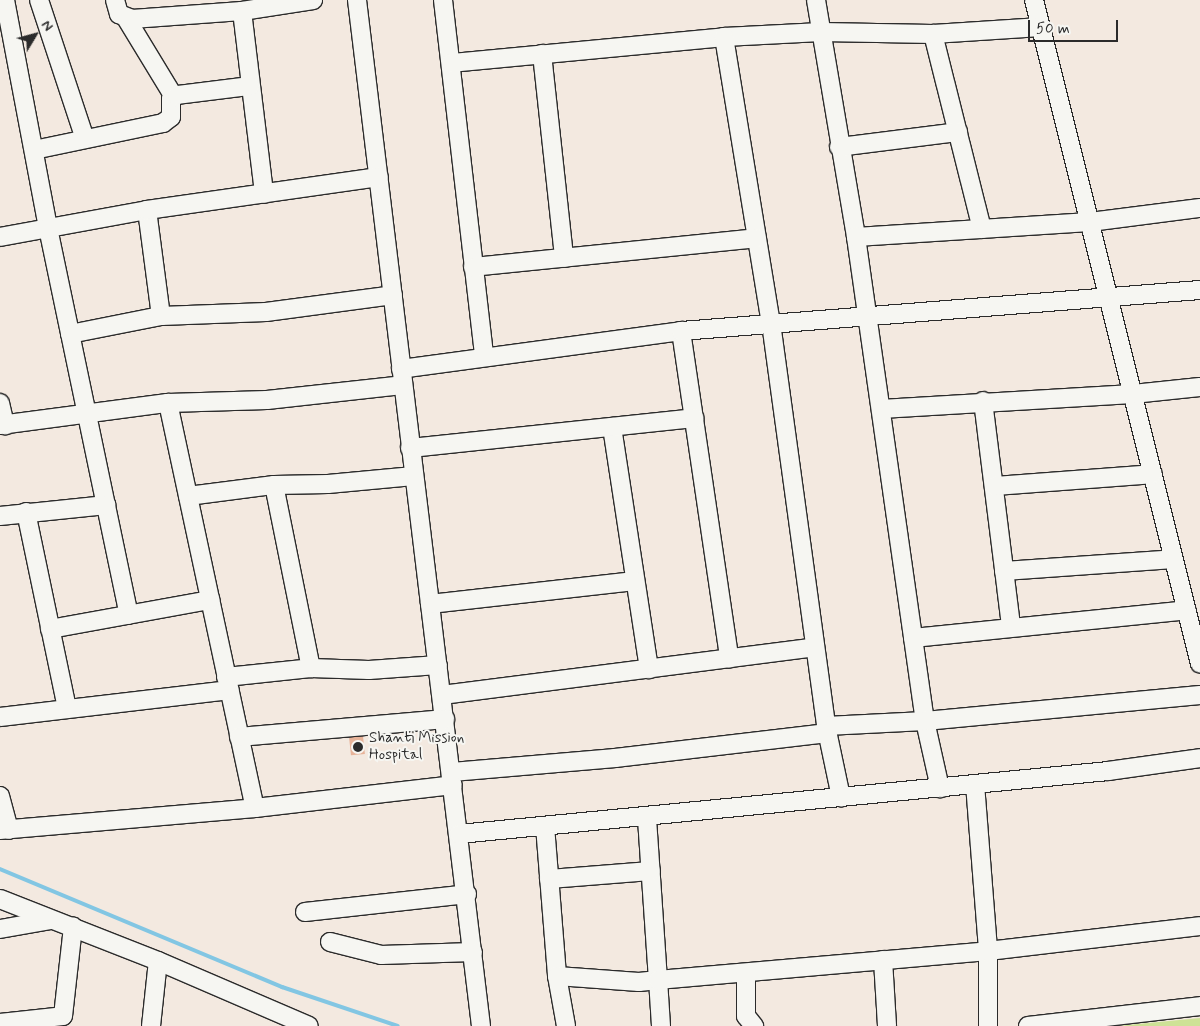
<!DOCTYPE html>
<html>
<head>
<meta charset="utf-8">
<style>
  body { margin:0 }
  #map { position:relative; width:1200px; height:1026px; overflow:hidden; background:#f3e9e0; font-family:Mynerve,sans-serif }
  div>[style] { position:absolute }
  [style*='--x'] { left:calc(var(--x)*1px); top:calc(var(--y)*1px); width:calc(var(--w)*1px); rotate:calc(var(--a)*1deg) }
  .green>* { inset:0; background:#cee296 }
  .stream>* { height:4px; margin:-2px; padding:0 2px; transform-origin:2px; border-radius:2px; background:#82c6e3 }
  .building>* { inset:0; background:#e7b399; transform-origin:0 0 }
  .roads { filter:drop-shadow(1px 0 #2b2b2b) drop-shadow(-1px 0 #2b2b2b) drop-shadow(0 1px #2b2b2b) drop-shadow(0 -1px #2b2b2b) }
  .minor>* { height:18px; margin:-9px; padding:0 9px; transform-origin:9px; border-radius:9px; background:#f6f6f2 }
  .dots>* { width:14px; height:14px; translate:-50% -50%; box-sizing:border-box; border:2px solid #f6f6f2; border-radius:50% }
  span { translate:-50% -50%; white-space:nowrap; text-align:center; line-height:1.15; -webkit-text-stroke:4px #f6f6f2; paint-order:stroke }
  .poi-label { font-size:15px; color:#2b2b2b }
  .left { translate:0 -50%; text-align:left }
  .north { position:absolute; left:10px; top:10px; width:50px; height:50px; -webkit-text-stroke:4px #f6f6f2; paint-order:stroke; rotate:53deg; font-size:14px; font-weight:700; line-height:20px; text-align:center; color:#2b2b2b }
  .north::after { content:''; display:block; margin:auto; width:18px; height:22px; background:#2b2b2b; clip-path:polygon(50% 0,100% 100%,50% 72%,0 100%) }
  .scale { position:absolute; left:1028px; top:20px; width:90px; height:22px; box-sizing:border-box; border:2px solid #2b2b2b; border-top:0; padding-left:6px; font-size:15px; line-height:18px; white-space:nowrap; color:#2b2b2b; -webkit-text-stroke:4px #f6f6f2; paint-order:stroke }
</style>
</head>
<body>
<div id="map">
  <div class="green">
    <div style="clip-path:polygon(1200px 1018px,1200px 1026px,1117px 1026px)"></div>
  </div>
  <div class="stream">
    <div style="--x:0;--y:869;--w:306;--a:22.7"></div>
    <div style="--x:282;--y:987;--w:122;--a:18.6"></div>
  </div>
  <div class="building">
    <div style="left:363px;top:736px;width:18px;height:14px;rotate:84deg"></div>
  </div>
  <div class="roads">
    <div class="minor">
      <div style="--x:5;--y:0;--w:232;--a:79.3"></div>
      <div style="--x:48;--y:228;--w:395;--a:78.2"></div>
      <div style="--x:39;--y:0;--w:146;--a:71.7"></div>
      <div style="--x:115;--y:0;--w:15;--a:74"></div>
      <div style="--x:119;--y:14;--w:14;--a:21"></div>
      <div style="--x:132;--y:19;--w:110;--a:-4.2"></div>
      <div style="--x:242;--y:11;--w:72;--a:-8.8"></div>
      <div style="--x:357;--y:0;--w:1033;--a:83.11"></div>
      <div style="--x:443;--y:0;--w:359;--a:83.4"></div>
      <div style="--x:816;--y:0;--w:240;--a:80.4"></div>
      <div style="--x:856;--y:237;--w:489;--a:81.9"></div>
      <div style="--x:925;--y:721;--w:69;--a:77.4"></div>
      <div style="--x:1034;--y:0;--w:684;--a:75.96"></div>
      <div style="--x:242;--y:11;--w:184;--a:83.1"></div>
      <div style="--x:126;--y:18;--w:92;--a:58.7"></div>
      <div style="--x:933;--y:34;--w:201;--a:75.9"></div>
      <div style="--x:724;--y:37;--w:97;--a:-3"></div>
      <div style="--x:821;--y:32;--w:112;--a:1"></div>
      <div style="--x:933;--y:34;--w:108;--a:-3.7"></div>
      <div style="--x:542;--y:54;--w:205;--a:83.8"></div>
      <div style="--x:451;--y:63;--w:274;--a:-5.4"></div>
      <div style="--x:724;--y:37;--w:290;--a:80.7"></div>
      <div style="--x:771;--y:323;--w:407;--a:82.2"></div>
      <div style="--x:826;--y:726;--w:73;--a:78.1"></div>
      <div style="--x:839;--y:147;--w:120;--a:-7.2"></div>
      <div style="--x:34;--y:150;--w:132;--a:-11.8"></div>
      <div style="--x:163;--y:123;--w:10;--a:-37"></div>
      <div style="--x:171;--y:117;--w:18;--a:-90"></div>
      <div style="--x:171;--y:99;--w:7;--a:-34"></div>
      <div style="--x:177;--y:95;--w:73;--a:-7.1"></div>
      <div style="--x:147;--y:210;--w:107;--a:82.5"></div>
      <div style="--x:0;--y:237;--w:149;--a:-10.4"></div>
      <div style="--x:147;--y:210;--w:234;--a:-8.1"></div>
      <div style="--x:856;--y:237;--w:234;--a:-3.7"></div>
      <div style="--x:1090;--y:222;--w:111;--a:-7.3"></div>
      <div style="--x:473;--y:267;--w:285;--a:-5.8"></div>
      <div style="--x:681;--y:331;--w:331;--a:81.6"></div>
      <div style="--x:70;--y:334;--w:93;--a:-11.2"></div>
      <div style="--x:161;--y:316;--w:105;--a:-2.2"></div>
      <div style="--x:266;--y:312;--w:128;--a:-7.6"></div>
      <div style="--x:401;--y:369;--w:283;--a:-7.7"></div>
      <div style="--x:681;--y:331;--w:521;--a:-4.52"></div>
      <div style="--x:983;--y:401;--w:228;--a:82.9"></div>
      <div style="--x:0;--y:403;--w:23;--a:77"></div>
      <div style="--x:168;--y:403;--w:414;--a:77.9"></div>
      <div style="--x:881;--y:409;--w:252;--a:-3.4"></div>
      <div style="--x:1133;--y:394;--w:67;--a:-6"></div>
      <div style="--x:0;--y:425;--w:169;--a:-7.5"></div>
      <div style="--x:168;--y:403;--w:99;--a:-1.7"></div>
      <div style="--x:267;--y:400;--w:136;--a:-6.3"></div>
      <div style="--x:612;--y:427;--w:245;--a:81.3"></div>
      <div style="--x:410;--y:448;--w:286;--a:-6"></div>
      <div style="--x:274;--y:485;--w:187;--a:78.6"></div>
      <div style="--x:994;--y:486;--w:159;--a:-4.3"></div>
      <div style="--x:188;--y:496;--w:87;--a:-7.3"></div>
      <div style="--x:274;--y:485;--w:54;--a:-1.1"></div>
      <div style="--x:328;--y:484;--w:86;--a:-5.3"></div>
      <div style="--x:26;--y:512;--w:201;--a:78.2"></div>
      <div style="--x:0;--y:516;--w:107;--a:-5.9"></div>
      <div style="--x:1004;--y:571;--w:170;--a:-4"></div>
      <div style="--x:430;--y:604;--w:206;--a:-6.4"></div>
      <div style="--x:50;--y:629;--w:163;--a:-10.3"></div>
      <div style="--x:913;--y:638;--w:275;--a:-5.8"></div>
      <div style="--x:226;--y:677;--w:85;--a:-6"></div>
      <div style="--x:311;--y:668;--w:58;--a:2"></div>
      <div style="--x:369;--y:670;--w:69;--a:-4.1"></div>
      <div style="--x:442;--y:695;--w:376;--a:-7.3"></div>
      <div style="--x:0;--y:717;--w:231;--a:-6.7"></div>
      <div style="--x:826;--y:726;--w:99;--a:-2.9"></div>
      <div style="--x:925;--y:721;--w:276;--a:-5.4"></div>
      <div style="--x:239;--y:737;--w:207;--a:-5"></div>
      <div style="--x:452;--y:772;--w:164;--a:-4.9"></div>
      <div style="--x:615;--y:758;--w:214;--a:-6.7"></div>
      <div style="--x:975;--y:784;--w:168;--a:85.5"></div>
      <div style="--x:988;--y:951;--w:75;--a:90"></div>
      <div style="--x:0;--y:796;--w:35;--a:75"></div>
      <div style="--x:545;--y:826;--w:150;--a:85.4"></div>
      <div style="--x:557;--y:976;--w:82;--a:4.2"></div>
      <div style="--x:639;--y:982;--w:19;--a:-6"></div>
      <div style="--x:658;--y:980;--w:163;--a:-93.9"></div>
      <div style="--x:0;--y:830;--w:256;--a:-4.9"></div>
      <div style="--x:255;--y:808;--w:199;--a:-6.6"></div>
      <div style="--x:459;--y:834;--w:652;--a:-5.54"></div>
      <div style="--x:1108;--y:771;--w:93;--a:-8"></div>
      <div style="--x:549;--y:879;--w:102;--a:-4.5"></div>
      <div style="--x:0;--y:899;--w:170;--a:21.4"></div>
      <div style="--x:158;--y:961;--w:164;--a:23.3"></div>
      <div style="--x:305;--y:912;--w:163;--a:-6.3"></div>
      <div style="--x:0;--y:929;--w:52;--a:-10"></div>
      <div style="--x:330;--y:942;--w:53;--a:14.3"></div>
      <div style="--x:381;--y:955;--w:92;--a:-1.9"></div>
      <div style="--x:883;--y:960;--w:66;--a:86.5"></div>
      <div style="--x:746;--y:973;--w:43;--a:90"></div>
      <div style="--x:746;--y:1016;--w:13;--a:51"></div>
      <div style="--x:557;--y:976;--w:51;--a:79.8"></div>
      <div style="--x:0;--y:1023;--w:63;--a:-6.3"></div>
      <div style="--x:63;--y:1016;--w:90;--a:-83.6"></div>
      <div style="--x:151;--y:1026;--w:65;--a:-83.9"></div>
      <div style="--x:661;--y:1026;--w:46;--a:-93.7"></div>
      <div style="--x:658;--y:980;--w:331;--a:-5"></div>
      <div style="--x:988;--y:951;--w:213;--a:-6.7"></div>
      <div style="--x:1028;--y:1026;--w:173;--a:-6.6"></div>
    </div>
  </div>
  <div class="dots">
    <div style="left:358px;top:747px;background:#2b2b2b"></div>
  </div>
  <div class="poi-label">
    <span class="left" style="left:369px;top:747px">Shanti Mission<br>Hospital</span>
  </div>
  <div class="north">N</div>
  <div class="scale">50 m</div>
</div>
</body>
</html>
